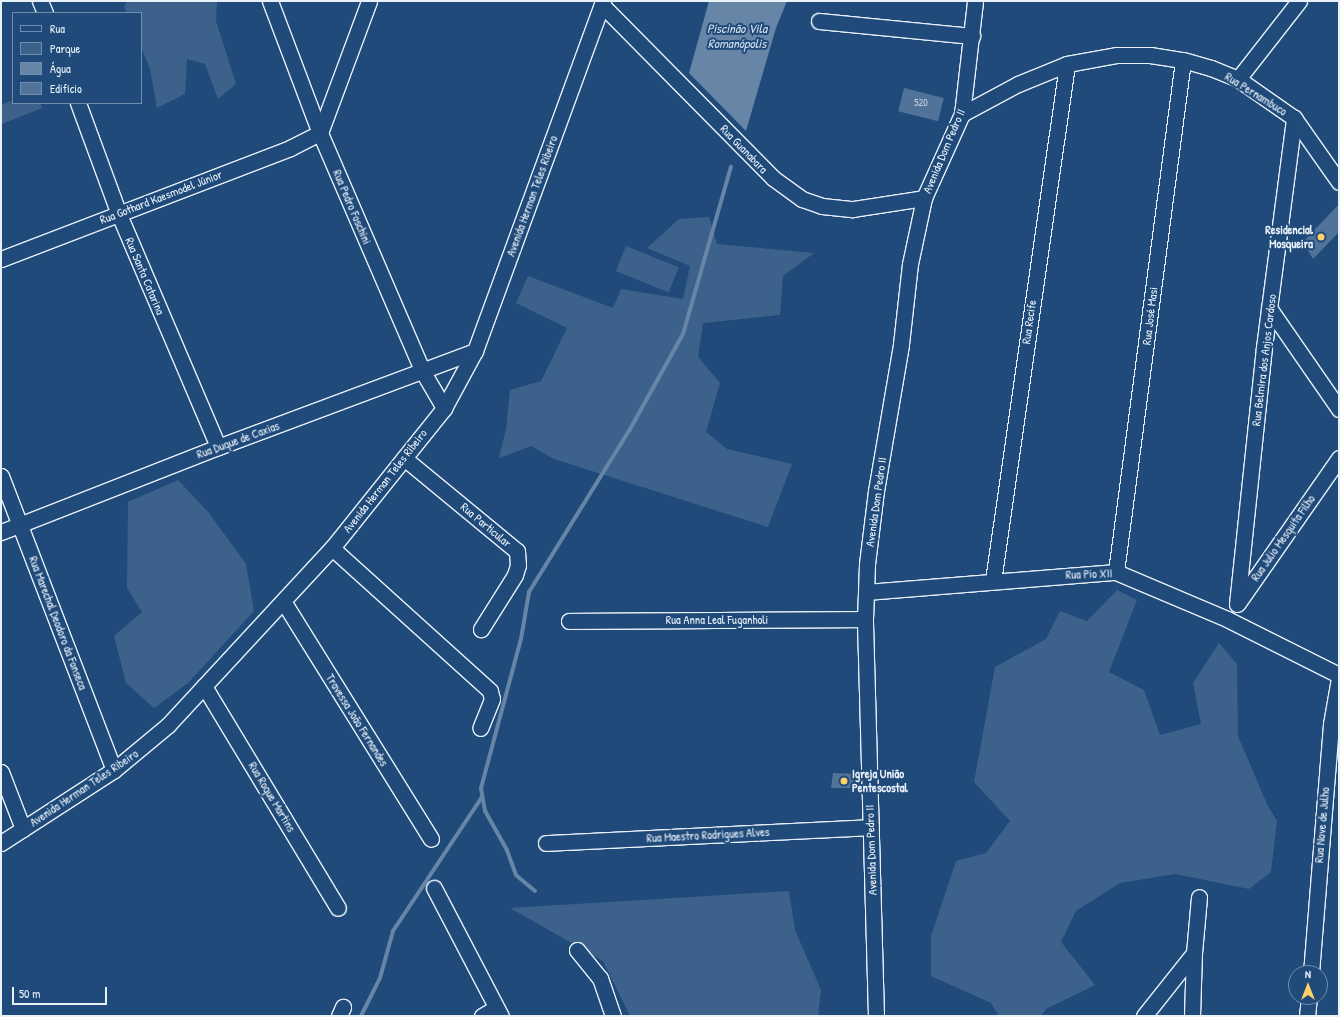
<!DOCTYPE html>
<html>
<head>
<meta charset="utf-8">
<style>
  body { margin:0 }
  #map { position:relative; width:1340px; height:1017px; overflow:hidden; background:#1f4a7a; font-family:"Patrick Hand",sans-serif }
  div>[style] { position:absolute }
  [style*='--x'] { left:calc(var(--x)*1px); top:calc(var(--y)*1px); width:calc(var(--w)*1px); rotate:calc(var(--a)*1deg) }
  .green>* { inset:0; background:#3c628c; transform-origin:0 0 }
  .water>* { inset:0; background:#6685a7 }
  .stream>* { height:4px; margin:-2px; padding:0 2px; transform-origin:2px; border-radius:2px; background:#6685a7 }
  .building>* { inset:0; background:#517399; transform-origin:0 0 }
  .roads { filter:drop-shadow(1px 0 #e8f1f8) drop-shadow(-1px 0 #e8f1f8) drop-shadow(0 1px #e8f1f8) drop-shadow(0 -1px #e8f1f8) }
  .minor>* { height:15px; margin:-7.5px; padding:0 7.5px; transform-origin:7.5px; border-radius:7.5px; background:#1f4a7a }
  .dots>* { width:11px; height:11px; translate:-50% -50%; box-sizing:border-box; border:2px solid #1f4a7a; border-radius:50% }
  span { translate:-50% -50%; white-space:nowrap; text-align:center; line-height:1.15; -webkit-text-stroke:4px #1f4a7a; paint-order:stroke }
  .number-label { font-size:10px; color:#c2d2e0 }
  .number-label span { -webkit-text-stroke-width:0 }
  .street-label { font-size:12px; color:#e8f1f8 }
  .poi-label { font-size:12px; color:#e8f1f8; font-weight:700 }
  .right { translate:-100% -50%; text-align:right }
  .left { translate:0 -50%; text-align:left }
  .water-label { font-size:13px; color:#d4e1ec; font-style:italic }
  .frame { position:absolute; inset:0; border:2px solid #e8f1f8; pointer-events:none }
  .legend { position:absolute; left:12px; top:12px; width:130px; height:92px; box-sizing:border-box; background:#1f4a7a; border:1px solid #6f8dac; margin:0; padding:5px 7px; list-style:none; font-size:12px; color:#e8f1f8 }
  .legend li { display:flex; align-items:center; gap:8px; height:20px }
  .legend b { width:20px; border:1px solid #6f8dac }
  .north { position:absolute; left:1288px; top:965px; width:40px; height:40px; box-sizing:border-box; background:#1f4a7a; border:1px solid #6f8dac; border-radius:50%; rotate:0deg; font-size:11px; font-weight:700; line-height:16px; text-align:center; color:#e8f1f8 }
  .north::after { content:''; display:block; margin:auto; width:14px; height:18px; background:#ffd166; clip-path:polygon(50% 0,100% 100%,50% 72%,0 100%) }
  .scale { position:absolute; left:12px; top:987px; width:95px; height:18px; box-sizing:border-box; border:2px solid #e8f1f8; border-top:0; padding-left:5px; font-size:12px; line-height:14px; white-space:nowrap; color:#e8f1f8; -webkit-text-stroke:3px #1f4a7a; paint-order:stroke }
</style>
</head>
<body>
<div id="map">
  <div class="green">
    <div style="clip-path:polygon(127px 1px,217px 1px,216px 21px,236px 84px,218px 99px,205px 64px,187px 59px,185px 94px,157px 108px,150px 69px,141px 47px,141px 13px,127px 13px,124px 6px)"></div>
    <div style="clip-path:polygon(13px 100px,13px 103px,40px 103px,42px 108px,2px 124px,1px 105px)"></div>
    <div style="clip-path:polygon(709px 217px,717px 244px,814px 253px,783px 276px,780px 315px,703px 323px,698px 357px,720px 383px,706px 432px,727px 449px,792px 464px,768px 527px,554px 459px,531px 446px,499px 458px,506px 429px,510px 390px,541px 381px,567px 328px,516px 303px,528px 276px,613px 308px,621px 289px,683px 299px,690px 266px,647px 248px,679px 219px)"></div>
    <div style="left:626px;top:246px;width:57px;height:27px;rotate:22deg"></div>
    <div style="clip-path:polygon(178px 480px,209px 513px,246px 564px,254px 611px,188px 683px,154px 708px,126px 683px,114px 636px,142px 612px,127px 588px,128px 502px)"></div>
    <div style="clip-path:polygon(1117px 590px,1137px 600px,1109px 672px,1144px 690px,1160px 735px,1201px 724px,1193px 683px,1219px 643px,1237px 664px,1238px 736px,1267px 804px,1277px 821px,1271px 872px,1249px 889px,1175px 874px,1120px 883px,1076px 911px,1061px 942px,1095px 985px,1046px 1009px,1041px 1016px,999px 1016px,991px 1003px,931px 976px,931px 936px,956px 861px,986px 853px,1010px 821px,974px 782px,995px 667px,1046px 639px,1060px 611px,1087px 621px)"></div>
    <div style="clip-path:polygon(789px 891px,795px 930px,821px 990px,818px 1016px,630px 1016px,603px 961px,510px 908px)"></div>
  </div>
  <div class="water">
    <div style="clip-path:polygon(709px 1px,787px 1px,776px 28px,746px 131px,689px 73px)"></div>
  </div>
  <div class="stream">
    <div style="--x:535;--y:891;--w:25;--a:-140"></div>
    <div style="--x:516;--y:875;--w:27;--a:-110"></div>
    <div style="--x:507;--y:850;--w:45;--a:-119.4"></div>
    <div style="--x:485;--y:811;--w:23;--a:-100"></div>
    <div style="--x:481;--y:788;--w:154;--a:-75"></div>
    <div style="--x:521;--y:639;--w:48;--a:-80.3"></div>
    <div style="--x:529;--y:592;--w:190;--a:-58.2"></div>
    <div style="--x:629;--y:431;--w:111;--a:-60.9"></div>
    <div style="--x:683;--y:334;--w:174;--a:-74"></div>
    <div style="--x:361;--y:1016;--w:42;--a:-63.4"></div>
    <div style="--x:380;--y:978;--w:49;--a:-74.5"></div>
    <div style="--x:393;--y:931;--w:161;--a:-56.4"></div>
  </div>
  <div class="building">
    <div style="left:904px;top:88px;width:41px;height:24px;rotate:14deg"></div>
    <div style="clip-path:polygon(1339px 204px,1339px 232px,1313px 259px,1303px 242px)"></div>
    <div style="clip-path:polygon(833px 773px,856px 774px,856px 788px,831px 788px)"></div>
  </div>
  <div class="roads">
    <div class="minor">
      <div style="--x:40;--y:1;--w:13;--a:67"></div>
      <div style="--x:270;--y:1;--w:141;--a:69.3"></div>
      <div style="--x:320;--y:133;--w:260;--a:66.7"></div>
      <div style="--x:423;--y:372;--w:42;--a:59.7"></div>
      <div style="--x:602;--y:5;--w:243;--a:45.3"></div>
      <div style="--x:773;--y:178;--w:36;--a:36"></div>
      <div style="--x:802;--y:199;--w:21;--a:19"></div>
      <div style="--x:822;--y:206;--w:31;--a:6"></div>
      <div style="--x:853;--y:209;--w:72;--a:-8.8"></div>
      <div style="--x:819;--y:21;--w:154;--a:5.6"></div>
      <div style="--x:1238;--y:79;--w:99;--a:-52"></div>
      <div style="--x:78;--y:103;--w:116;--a:69.8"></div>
      <div style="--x:118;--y:212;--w:255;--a:66.9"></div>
      <div style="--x:962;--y:114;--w:64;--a:-28.2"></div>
      <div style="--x:1018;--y:84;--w:53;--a:-22.2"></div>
      <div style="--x:1067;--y:64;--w:51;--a:-10.2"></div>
      <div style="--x:1117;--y:55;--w:33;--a:0"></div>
      <div style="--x:1150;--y:55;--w:33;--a:9"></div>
      <div style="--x:1183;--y:60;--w:29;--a:16"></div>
      <div style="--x:1211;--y:68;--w:29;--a:22"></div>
      <div style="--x:1238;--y:79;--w:68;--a:34.9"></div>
      <div style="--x:1294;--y:118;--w:78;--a:54.9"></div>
      <div style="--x:320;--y:133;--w:141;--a:-69.6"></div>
      <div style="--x:1;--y:259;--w:310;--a:-21"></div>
      <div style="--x:290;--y:148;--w:34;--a:-27"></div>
      <div style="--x:1269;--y:308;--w:123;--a:55.3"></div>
      <div style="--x:404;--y:458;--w:146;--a:39.5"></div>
      <div style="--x:517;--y:551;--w:14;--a:86"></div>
      <div style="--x:518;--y:565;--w:10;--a:107"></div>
      <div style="--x:515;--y:575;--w:64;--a:122.2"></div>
      <div style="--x:1;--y:476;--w:315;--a:69"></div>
      <div style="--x:1;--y:532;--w:233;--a:-21.4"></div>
      <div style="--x:218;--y:447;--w:274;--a:-20.5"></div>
      <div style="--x:332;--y:548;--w:213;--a:42.1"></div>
      <div style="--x:490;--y:691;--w:8;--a:76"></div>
      <div style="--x:492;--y:699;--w:31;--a:112"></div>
      <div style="--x:1116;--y:572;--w:516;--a:-82.54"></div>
      <div style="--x:993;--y:581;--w:522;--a:-81.85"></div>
      <div style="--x:866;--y:592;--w:251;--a:-4.6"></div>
      <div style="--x:1116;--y:572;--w:121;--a:22.9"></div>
      <div style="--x:1227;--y:619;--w:125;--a:26.6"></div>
      <div style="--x:283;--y:601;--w:280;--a:58.1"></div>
      <div style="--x:1238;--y:603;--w:177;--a:-55.1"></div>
      <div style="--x:1237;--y:604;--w:258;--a:-84"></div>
      <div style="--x:1264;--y:347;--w:231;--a:-82.5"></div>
      <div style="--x:569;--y:621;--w:296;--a:-0.4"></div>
      <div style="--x:204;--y:686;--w:259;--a:58.9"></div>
      <div style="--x:1;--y:772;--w:61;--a:68.9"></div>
      <div style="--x:1;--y:843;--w:135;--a:-32.9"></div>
      <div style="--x:114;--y:770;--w:70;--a:-39.8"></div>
      <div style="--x:168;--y:725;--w:241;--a:-47.2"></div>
      <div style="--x:332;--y:548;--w:179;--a:-51.3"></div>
      <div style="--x:444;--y:408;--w:65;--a:-61.5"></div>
      <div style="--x:475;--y:351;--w:373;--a:-69.9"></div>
      <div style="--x:546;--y:843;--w:325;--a:-2.8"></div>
      <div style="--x:434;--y:888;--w:144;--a:62.4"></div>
      <div style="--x:577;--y:950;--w:36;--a:51"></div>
      <div style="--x:600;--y:978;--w:40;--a:71.1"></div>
      <div style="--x:1311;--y:973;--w:250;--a:-85.4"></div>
      <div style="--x:1331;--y:724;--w:47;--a:-80.1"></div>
      <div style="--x:339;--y:1016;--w:10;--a:-66"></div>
      <div style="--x:482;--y:1016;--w:16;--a:-30"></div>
      <div style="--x:876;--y:1016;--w:397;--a:-91.6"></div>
      <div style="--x:865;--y:619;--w:55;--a:-87.9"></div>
      <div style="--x:867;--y:564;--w:74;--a:-83"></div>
      <div style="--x:876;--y:491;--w:149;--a:-80.3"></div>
      <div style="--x:901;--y:344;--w:81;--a:-83.6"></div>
      <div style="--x:910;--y:264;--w:67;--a:-78"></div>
      <div style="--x:924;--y:198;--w:92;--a:-65.7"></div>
      <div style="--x:962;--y:114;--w:114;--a:-83.4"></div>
      <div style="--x:1144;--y:1016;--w:80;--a:-51.6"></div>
      <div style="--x:1192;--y:1016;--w:63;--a:-88.2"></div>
      <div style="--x:1194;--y:953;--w:56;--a:-84.9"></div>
      <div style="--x:1307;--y:1016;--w:19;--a:-84"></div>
    </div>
  </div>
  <div class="dots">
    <div style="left:1321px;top:237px;background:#ffd166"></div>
    <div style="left:844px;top:781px;background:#ffd166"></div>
  </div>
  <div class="number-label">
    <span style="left:921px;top:103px">520</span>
  </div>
  <div class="street-label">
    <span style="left:1256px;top:94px;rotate:32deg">Rua Pernambuco</span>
    <span style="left:744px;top:149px;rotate:46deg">Rua Guanabara</span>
    <span style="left:944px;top:151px;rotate:-67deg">Avenida Dom Pedro II</span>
    <span style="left:532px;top:196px;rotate:-70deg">Avenida Herman Teles Ribeiro</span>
    <span style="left:161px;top:197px;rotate:-21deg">Rua Gothard Kaesmodel Júnior</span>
    <span style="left:352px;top:207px;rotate:67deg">Rua Pedro Foschini</span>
    <span style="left:145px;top:276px;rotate:67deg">Rua Santa Catarina</span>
    <span style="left:1150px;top:316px;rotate:-83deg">Rua José Masi</span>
    <span style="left:1029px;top:322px;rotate:-82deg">Rua Recife</span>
    <span style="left:1264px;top:360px;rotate:-83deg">Rua Belmira dos Anjos Cardoso</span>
    <span style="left:238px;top:440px;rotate:-20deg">Rua Duque de Caxias</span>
    <span style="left:385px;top:481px;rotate:-52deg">Avenida Herman Teles Ribeiro</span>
    <span style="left:876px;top:502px;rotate:-82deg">Avenida Dom Pedro II</span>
    <span style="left:486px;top:525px;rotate:40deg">Rua Particular</span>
    <span style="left:1283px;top:538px;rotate:-55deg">Rua Julio Mesquita Filho</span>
    <span style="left:1089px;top:574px;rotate:-2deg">Rua Pio XII</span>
    <span style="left:717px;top:620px">Rua Anna Leal Fuganholi</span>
    <span style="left:58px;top:623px;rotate:69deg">Rua Marechal Deodoro da Fonseca</span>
    <span style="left:357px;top:720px;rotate:58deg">Travessa João Fernandes</span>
    <span style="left:84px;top:788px;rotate:-34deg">Avenida Herman Teles Ribeiro</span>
    <span style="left:272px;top:797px;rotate:59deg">Rua Roque Martins</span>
    <span style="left:1322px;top:825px;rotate:-85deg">Rua Nove de Julho</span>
    <span style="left:708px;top:835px;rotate:-3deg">Rua Maestro Rodrigues Alves</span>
    <span style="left:871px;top:850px;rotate:-92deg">Avenida Dom Pedro II</span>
  </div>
  <div class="poi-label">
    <span class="right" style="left:1313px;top:237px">Residencial<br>Mosqueira</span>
    <span class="left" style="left:852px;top:781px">Igreja União<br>Pentescostal</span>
  </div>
  <div class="water-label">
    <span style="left:737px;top:36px">Piscinão Vila<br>Romanópolis</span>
  </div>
  <div class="frame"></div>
  <ul class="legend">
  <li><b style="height:5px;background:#1f4a7a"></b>Rua</li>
  <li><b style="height:11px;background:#3c628c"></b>Parque</li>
  <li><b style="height:11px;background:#6685a7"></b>Água</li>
  <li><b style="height:11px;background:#517399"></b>Edifício</li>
  </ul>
  <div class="north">N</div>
  <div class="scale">50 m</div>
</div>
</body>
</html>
